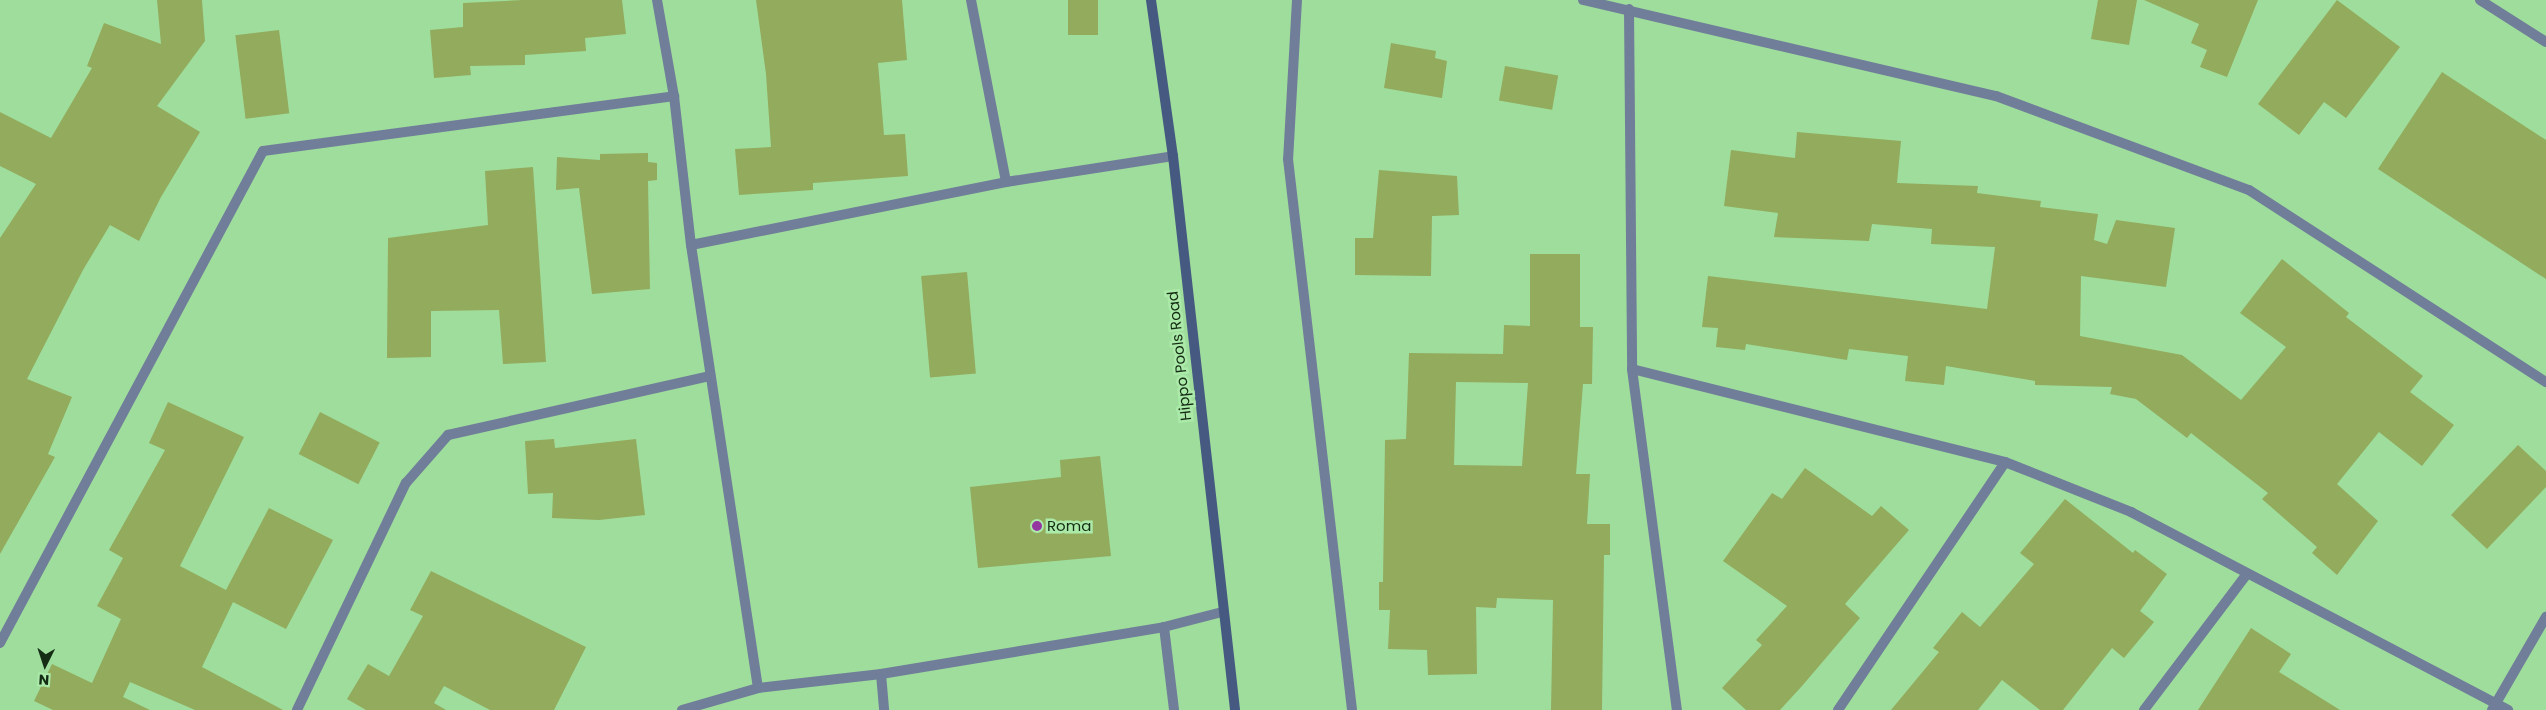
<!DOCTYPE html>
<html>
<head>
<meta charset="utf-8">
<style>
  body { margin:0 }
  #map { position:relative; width:2546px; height:710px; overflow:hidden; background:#9fdd9c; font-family:Poppins,sans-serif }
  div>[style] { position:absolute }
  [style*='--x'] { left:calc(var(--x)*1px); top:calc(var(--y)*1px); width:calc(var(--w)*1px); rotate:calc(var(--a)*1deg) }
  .building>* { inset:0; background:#92ab5c; transform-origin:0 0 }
  .street>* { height:10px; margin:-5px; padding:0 5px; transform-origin:5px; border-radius:5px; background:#707e9a }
  .secondary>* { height:10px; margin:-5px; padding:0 5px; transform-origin:5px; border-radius:5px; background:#465a81 }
  .dots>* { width:14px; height:14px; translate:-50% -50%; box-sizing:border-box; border:2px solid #abeaa9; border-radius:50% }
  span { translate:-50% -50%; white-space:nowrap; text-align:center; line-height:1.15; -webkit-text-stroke:5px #abeaa9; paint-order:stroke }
  .street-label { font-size:15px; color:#152d14 }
  .poi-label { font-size:15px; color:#152d14 }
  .left { translate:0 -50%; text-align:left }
  .north { position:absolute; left:20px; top:640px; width:50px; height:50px; -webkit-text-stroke:4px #abeaa9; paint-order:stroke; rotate:184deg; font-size:14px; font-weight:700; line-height:20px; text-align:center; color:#152d14 }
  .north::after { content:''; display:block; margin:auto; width:18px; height:22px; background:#152d14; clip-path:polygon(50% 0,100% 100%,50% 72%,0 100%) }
</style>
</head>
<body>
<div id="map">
  <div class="building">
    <div style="clip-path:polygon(157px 0,202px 0,205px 41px,157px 106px,200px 132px,161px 197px,139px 241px,110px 225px,83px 270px,27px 379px,72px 397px,48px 454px,55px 457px,0 554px,0 238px,36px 184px,0 166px,0 112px,51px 138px,92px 68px,87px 66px,104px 23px,161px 44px)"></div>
    <div style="clip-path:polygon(523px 0,622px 0,626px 34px,585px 38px,586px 51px,525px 55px,525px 65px,470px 66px,471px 75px,434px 78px,430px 30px,463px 27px,463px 3px)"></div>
    <div style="clip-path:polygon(756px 0,902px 0,907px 60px,878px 63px,884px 135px,905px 134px,908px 176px,813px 183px,813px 190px,739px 195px,735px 149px,771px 147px,766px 74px)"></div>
    <div style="left:1068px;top:0;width:30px;height:35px"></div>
    <div style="clip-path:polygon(2098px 0,2137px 0,2129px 45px,2091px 39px)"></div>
    <div style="clip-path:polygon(2144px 0,2258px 0,2227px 77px,2200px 67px,2207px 50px,2191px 43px,2199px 24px)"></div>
    <div style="clip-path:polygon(2337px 0,2400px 47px,2346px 118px,2324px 102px,2299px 135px,2258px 104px)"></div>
    <div style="left:279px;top:30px;width:84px;height:44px;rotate:83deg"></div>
    <div style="clip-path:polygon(1391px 43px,1436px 51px,1435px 58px,1447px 61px,1442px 98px,1384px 88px)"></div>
    <div style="left:1505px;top:66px;width:54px;height:35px;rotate:10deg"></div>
    <div style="clip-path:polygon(2442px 72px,2546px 140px,2546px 279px,2378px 169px)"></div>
    <div style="clip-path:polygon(1797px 132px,1901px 141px,1897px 183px,1978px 186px,1977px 193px,2041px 201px,2040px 207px,2098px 214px,2094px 240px,2107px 244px,2116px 220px,2175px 228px,2166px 287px,2081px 276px,2080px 336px,2182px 355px,2241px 400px,2286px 347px,2240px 313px,2282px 259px,2349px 313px,2346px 317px,2423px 376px,2410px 392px,2454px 425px,2422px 466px,2379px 432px,2337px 484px,2378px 521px,2337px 575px,2312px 553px,2317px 547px,2262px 499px,2268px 493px,2191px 433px,2187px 438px,2136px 399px,2110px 394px,2112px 387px,2035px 385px,2035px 381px,1946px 366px,1944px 385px,1905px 381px,1908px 356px,1849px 349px,1847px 360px,1746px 344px,1745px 350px,1716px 347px,1718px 328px,1702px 327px,1708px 276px,1987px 309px,1995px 247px,1931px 244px,1932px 229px,1872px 224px,1869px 241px,1774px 237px,1778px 213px,1724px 206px,1731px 150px,1795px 158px)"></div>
    <div style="clip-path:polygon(648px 153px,648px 162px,657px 163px,657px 180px,648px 181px,650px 289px,592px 294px,579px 188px,556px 190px,557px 157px,600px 160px,600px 154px)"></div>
    <div style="clip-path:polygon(533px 167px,546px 362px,503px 364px,499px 310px,431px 311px,431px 357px,387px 358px,388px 238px,488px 225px,485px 171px)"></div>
    <div style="clip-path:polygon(1379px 170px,1457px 176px,1459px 215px,1432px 216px,1431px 276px,1355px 275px,1355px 238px,1373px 238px)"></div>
    <div style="clip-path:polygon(evenodd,1530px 254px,1580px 254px,1580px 327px,1593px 327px,1592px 384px,1583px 384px,1576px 474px,1590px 474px,1587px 524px,1610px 524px,1610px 555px,1604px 555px,1602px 710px,1551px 710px,1553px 600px,1497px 598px,1496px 608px,1476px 607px,1477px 674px,1428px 675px,1427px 650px,1388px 649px,1390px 610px,1379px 610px,1379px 582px,1383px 582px,1385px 440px,1406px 439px,1409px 353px,1503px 354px,1504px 325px,1530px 326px,1530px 254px,1456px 382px,1528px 383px,1522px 466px,1454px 465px,1456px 382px)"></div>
    <div style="left:967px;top:272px;width:102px;height:46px;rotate:85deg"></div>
    <div style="clip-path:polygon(168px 402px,244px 437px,180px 566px,226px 590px,269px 508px,333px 540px,286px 629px,233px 602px,202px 667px,283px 710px,195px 710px,130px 682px,123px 697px,150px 710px,53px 710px,34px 701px,52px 664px,92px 683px,121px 619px,97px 606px,123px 558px,109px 550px,165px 450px,149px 443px)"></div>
    <div style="left:320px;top:412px;width:67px;height:47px;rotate:27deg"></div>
    <div style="clip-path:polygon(554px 439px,555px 448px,636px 439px,645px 515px,599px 520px,552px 518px,553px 493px,528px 494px,525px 441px)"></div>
    <div style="clip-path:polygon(2518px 445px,2546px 471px,2546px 487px,2487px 549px,2451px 515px)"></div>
    <div style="clip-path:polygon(1100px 456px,1111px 556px,978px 568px,970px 487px,1061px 477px,1060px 460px)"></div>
    <div style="clip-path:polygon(1805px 468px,1872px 516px,1881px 506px,1909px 530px,1845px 604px,1860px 618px,1802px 686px,1780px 710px,1746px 710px,1722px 688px,1762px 645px,1756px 640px,1787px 606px,1723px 561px,1772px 493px,1782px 499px)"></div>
    <div style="clip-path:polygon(2065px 499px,2133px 553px,2135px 550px,2167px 574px,2140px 611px,2154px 622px,2124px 658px,2112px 648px,2063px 710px,2040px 710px,2002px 680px,1978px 710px,1891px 710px,1939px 652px,1933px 648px,1962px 612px,1980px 627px,2034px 564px,2020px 553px)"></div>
    <div style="clip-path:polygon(431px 571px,586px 647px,554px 710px,490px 710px,444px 686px,434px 703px,446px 710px,366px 710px,347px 699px,368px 664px,389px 676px,423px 616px,410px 610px)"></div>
    <div style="clip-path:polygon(2251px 628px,2291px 654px,2279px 672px,2340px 710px,2198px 710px)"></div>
  </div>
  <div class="street">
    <div style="--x:657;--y:0;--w:97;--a:80"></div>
    <div style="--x:674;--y:96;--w:150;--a:83.5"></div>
    <div style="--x:691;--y:245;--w:448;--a:81.4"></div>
    <div style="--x:971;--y:0;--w:185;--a:79.1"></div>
    <div style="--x:1297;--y:0;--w:159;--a:93.2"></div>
    <div style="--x:1288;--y:159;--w:555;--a:83.37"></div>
    <div style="--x:1583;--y:0;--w:424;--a:13.1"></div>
    <div style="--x:1996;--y:96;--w:270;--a:20.4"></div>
    <div style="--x:2249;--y:190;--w:354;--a:32.9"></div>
    <div style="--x:2480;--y:0;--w:78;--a:32.5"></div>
    <div style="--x:1629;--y:9;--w:360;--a:89.5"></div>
    <div style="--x:1632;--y:369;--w:344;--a:82.5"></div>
    <div style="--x:691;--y:245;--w:321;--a:-11.3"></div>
    <div style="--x:1006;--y:182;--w:169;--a:-8.8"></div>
    <div style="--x:1632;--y:369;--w:384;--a:14"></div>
    <div style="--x:2005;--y:462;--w:136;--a:21.6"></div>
    <div style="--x:2131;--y:512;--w:426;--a:27.7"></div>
    <div style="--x:1164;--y:627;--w:84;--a:83.1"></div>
    <div style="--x:0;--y:643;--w:558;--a:-61.87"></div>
    <div style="--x:263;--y:151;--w:415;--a:-7.6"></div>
    <div style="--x:881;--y:674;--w:36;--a:85"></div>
    <div style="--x:297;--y:710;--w:252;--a:-64.4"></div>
    <div style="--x:406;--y:483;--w:64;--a:-48.8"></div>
    <div style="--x:448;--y:435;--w:269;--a:-12.7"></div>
    <div style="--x:682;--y:710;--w:79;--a:-16.1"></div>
    <div style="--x:758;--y:688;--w:124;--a:-6.5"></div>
    <div style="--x:881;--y:674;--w:287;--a:-9.4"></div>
    <div style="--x:1164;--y:627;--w:60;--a:-14.5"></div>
    <div style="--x:1838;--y:710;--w:299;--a:-56"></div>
    <div style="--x:2144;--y:710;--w:171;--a:-52.9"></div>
    <div style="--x:2492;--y:710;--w:108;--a:-59.9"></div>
  </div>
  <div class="secondary">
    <div style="--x:1151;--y:0;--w:158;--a:82"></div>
    <div style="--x:1173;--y:156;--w:557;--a:83.61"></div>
  </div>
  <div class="dots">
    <div style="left:1037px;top:526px;background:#9537a0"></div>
  </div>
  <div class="street-label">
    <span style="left:1179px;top:356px;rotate:-96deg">Hippo Pools Road</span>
  </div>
  <div class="poi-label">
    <span class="left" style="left:1047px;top:526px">Roma</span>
  </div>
  <div class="north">N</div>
</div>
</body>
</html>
